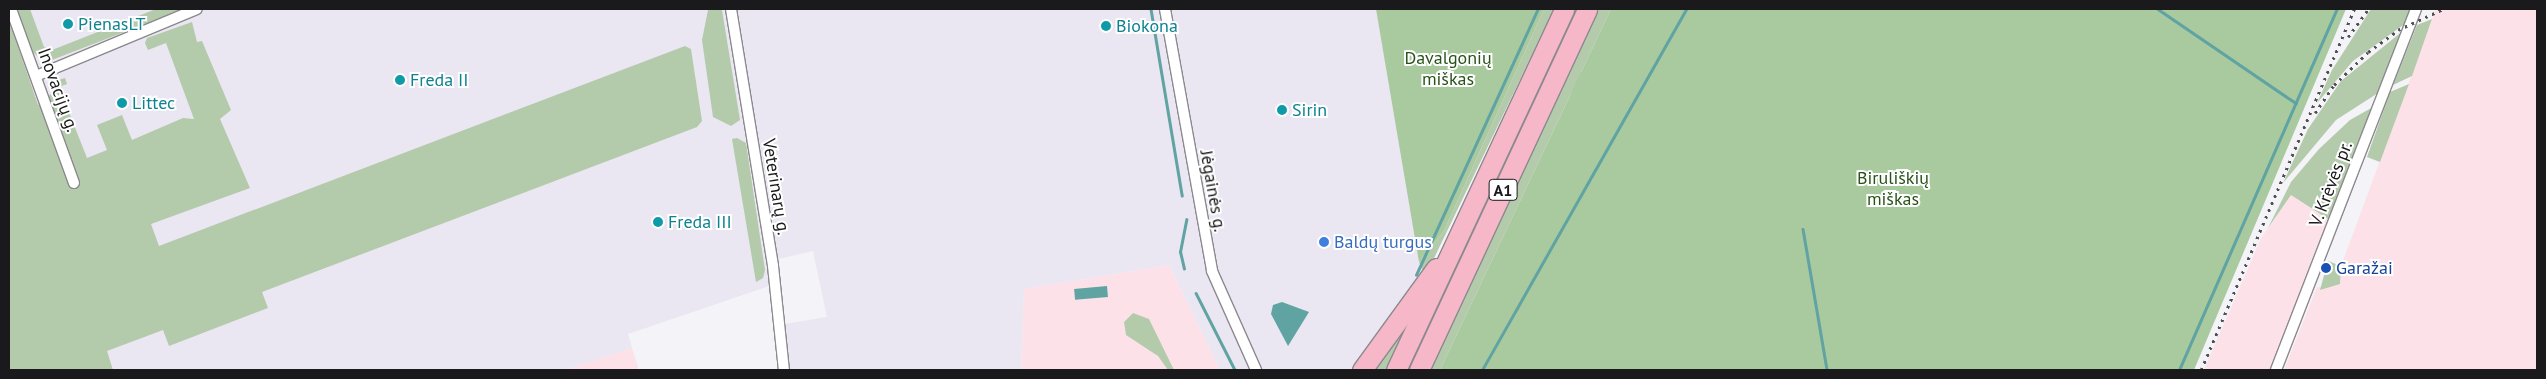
<!DOCTYPE html>
<html>
<head>
<meta charset="utf-8">
<style>
  body { margin:0 }
  #map { position:relative; width:2546px; height:379px; overflow:hidden; background:#f4f3f8; font-family:"PT Sans",sans-serif }
  div>[style] { position:absolute }
  [style*='--x'] { left:calc(var(--x)*1px); top:calc(var(--y)*1px); width:calc(var(--w)*1px); rotate:calc(var(--a)*1deg) }
  .built>* { inset:0; background:#eae6f2 }
  .industrial>* { inset:0; background:#fce2e8 }
  .green>* { inset:0; background:#b3cbab; transform-origin:0 0 }
  .forest>* { inset:0; background:#a9c99e }
  .water>* { inset:0; background:#60a3a3; transform-origin:0 0 }
  .stream>* { height:2.5px; margin:-1.25px; padding:0 1.25px; transform-origin:1.25px; border-radius:1.25px; background:#60a3a3 }
  .roads { filter:drop-shadow(1px 0 #8b898e) drop-shadow(-1px 0 #8b898e) drop-shadow(0 1px #8b898e) drop-shadow(0 -1px #8b898e) }
  .street>* { height:10px; margin:-5px; padding:0 5px; transform-origin:5px; border-radius:5px; background:#fff }
  .highway>* { height:19px; margin:-9.5px; padding:0 9.5px; transform-origin:9.5px; border-radius:9.5px; background:#f6b8c8 }
  .rail>* { height:2.5px; margin-top:-1.25px; transform-origin:0; background:repeating-linear-gradient(90deg,#515053 0 2.5px,transparent 0 7.5px) }
  .dots>* { width:14px; height:14px; translate:-50% -50%; box-sizing:border-box; border:2px solid #fff; border-radius:50% }
  span { translate:-50% -50%; white-space:nowrap; text-align:center; line-height:1.15; -webkit-text-stroke:4px #fff; paint-order:stroke }
  .shield-label span { padding:1px 4px; background:#fff; border:1px solid; border-radius:4px; -webkit-text-stroke-width:0 }
  .shield-label { font-size:16px; color:#1a1a1c; font-weight:700 }
  .culture-label { font-size:18px; color:#0d838f }
  .left { translate:0 -50%; text-align:left }
  .park-label { font-size:18px; color:#295219 }
  .street-label { font-size:18px; color:#1a1a1c }
  .shop-label { font-size:18px; color:#366cbe }
  .transit-label { font-size:18px; color:#164399 }
  .frame { position:absolute; inset:0; border:10px solid #1a1a1c; pointer-events:none }
</style>
</head>
<body>
<div id="map">
  <div class="built">
    <div style="clip-path:polygon(9px 9px,1376px 9px,1425px 277px,1357px 370px,1220px 370px,1169px 265px,1024px 289px,1021px 370px,780px 370px,773px 326px,827px 317px,813px 251px,778px 259px,781px 282px,628px 334px,632px 348px,565px 370px,9px 370px)"></div>
  </div>
  <div class="industrial">
    <div style="clip-path:polygon(2436px 9px,2537px 9px,2537px 370px,2284px 370px,2317px 287px,2340px 284px,2341px 266px)"></div>
    <div style="clip-path:polygon(2291px 195px,2328px 219px,2270px 370px,2204px 370px,2261px 238px)"></div>
    <div style="clip-path:polygon(1169px 265px,1220px 370px,1021px 370px,1024px 289px)"></div>
    <div style="clip-path:polygon(632px 348px,639px 370px,565px 370px)"></div>
  </div>
  <div class="green">
    <div style="clip-path:polygon(17px 9px,30px 9px,44px 47px,52px 50px,156px 9px,184px 9px,44px 63px,33px 52px)"></div>
    <div style="clip-path:polygon(1544px 9px,1554px 9px,1425px 277px,1419px 262px,1444px 231px)"></div>
    <div style="left:1571px;top:9px;width:10px;height:398px"></div>
    <div style="clip-path:polygon(1598px 9px,1611px 9px,1440px 370px,1429px 370px)"></div>
    <div style="clip-path:polygon(2371px 9px,2412px 9px,2406px 23px,2353px 61px,2317px 103px,2332px 70px)"></div>
    <div style="clip-path:polygon(708px 10px,722px 10px,740px 120px,731px 126px,713px 117px,702px 40px)"></div>
    <div style="clip-path:polygon(2432px 19px,2412px 76px,2393px 85px,2417px 25px)"></div>
    <div style="clip-path:polygon(9px 20px,38px 105px,51px 94px,51px 82px,65px 78px,67px 84px,59px 87px,87px 158px,107px 150px,97px 125px,122px 115px,132px 140px,183px 118px,194px 119px,166px 43px,148px 50px,145px 43px,147px 38px,192px 22px,197px 42px,202px 41px,231px 110px,220px 119px,250px 188px,151px 224px,159px 246px,685px 46px,691px 49px,702px 121px,697px 127px,262px 292px,268px 308px,169px 346px,163px 330px,107px 351px,113px 370px,9px 370px)"></div>
    <div style="clip-path:polygon(2404px 30px,2378px 93px,2336px 120px,2283px 183px,2308px 129px,2341px 81px)"></div>
    <div style="clip-path:polygon(2409px 84px,2380px 162px,2367px 157px,2390px 92px)"></div>
    <div style="clip-path:polygon(2373px 107px,2328px 219px,2291px 195px,2268px 228px,2291px 182px,2319px 149px,2350px 120px)"></div>
    <div style="clip-path:polygon(737px 138px,746px 143px,765px 270px,763px 278px,756px 282px,732px 139px)"></div>
    <div style="clip-path:polygon(2328px 261px,2341px 266px,2340px 284px,2320px 290px)"></div>
    <div style="clip-path:polygon(1422px 296px,1386px 370px,1367px 370px)"></div>
    <div style="clip-path:polygon(1133px 313px,1149px 319px,1174px 370px,1168px 370px,1158px 356px,1126px 335px,1124px 322px)"></div>
  </div>
  <div class="forest">
    <div style="clip-path:polygon(1376px 9px,1544px 9px,1444px 231px,1419px 262px)"></div>
    <div style="clip-path:polygon(1611px 9px,2346px 9px,2194px 370px,1440px 370px)"></div>
  </div>
  <div class="water">
    <div style="left:1107px;top:286px;width:11px;height:33px;rotate:85deg"></div>
    <div style="clip-path:polygon(1282px 302px,1309px 312px,1288px 346px,1271px 314px,1273px 305px)"></div>
  </div>
  <div class="stream">
    <div style="--x:1151;--y:9;--w:189;--a:80.5"></div>
    <div style="--x:2158;--y:9;--w:167;--a:34.3"></div>
    <div style="--x:1803;--y:229;--w:143;--a:80.3"></div>
    <div style="--x:1184;--y:269;--w:17;--a:-103"></div>
    <div style="--x:1180;--y:252;--w:33;--a:-79"></div>
    <div style="--x:1416;--y:275;--w:293;--a:-65.4"></div>
    <div style="--x:1196;--y:293;--w:86;--a:63.1"></div>
    <div style="--x:1482;--y:370;--w:415;--a:-60.5"></div>
    <div style="--x:2179;--y:370;--w:394;--a:-66.4"></div>
  </div>
  <div class="roads">
    <div class="street">
      <div style="--x:11;--y:9;--w:185;--a:70.1"></div>
      <div style="--x:731;--y:9;--w:260;--a:80.7"></div>
      <div style="--x:773;--y:266;--w:105;--a:84"></div>
      <div style="--x:1165;--y:9;--w:266;--a:79.8"></div>
      <div style="--x:1212;--y:271;--w:108;--a:66"></div>
      <div style="--x:36;--y:76;--w:174;--a:-22.6"></div>
      <div style="--x:2276;--y:370;--w:387;--a:-68.8"></div>
    </div>
    <div class="highway">
      <div style="--x:1362;--y:370;--w:126;--a:-54"></div>
      <div style="--x:1396;--y:370;--w:398;--a:-65"></div>
      <div style="--x:1419;--y:370;--w:398;--a:-65"></div>
    </div>
  </div>
  <div class="rail">
    <div style="--x:2348;--y:37;--w:34;--a:-54"></div>
    <div style="--x:2315;--y:113;--w:34;--a:-56"></div>
    <div style="--x:2334;--y:85;--w:47;--a:-44.1"></div>
    <div style="--x:2368;--y:52;--w:37;--a:-36"></div>
    <div style="--x:2398;--y:30;--w:50;--a:-25"></div>
    <div style="--x:2201;--y:370;--w:392;--a:-67"></div>
  </div>
  <div class="dots">
    <div style="left:68px;top:24px;background:#0f9aa8"></div>
    <div style="left:1106px;top:26px;background:#0f9aa8"></div>
    <div style="left:400px;top:80px;background:#0f9aa8"></div>
    <div style="left:122px;top:103px;background:#0f9aa8"></div>
    <div style="left:1282px;top:110px;background:#0f9aa8"></div>
    <div style="left:658px;top:222px;background:#0f9aa8"></div>
    <div style="left:1324px;top:242px;background:#3f7fe0"></div>
    <div style="left:2326px;top:268px;background:#1a4fb4"></div>
  </div>
  <div class="shield-label">
    <span style="left:1503px;top:190px">A1</span>
  </div>
  <div class="culture-label">
    <span class="left" style="left:78px;top:24px">PienasLT</span>
    <span class="left" style="left:1116px;top:26px">Biokona</span>
    <span class="left" style="left:410px;top:80px">Freda II</span>
    <span class="left" style="left:132px;top:103px">Littec</span>
    <span class="left" style="left:1292px;top:110px">Sirin</span>
    <span class="left" style="left:668px;top:222px">Freda III</span>
  </div>
  <div class="park-label">
    <span style="left:1448px;top:69px">Davalgonių<br>miškas</span>
    <span style="left:1893px;top:189px">Biruliškių<br>miškas</span>
  </div>
  <div class="street-label">
    <span style="left:58px;top:90px;rotate:70deg">Inovacijų g.</span>
    <span style="left:2331px;top:184px;rotate:-69deg">V. Krėvės pr.</span>
    <span style="left:776px;top:187px;rotate:81deg">Veterinarų g.</span>
    <span style="left:1213px;top:191px;rotate:80deg">Jėgainės g.</span>
  </div>
  <div class="shop-label">
    <span class="left" style="left:1334px;top:242px">Baldų turgus</span>
  </div>
  <div class="transit-label">
    <span class="left" style="left:2336px;top:268px">Garažai</span>
  </div>
  <div class="frame"></div>
</div>
</body>
</html>
